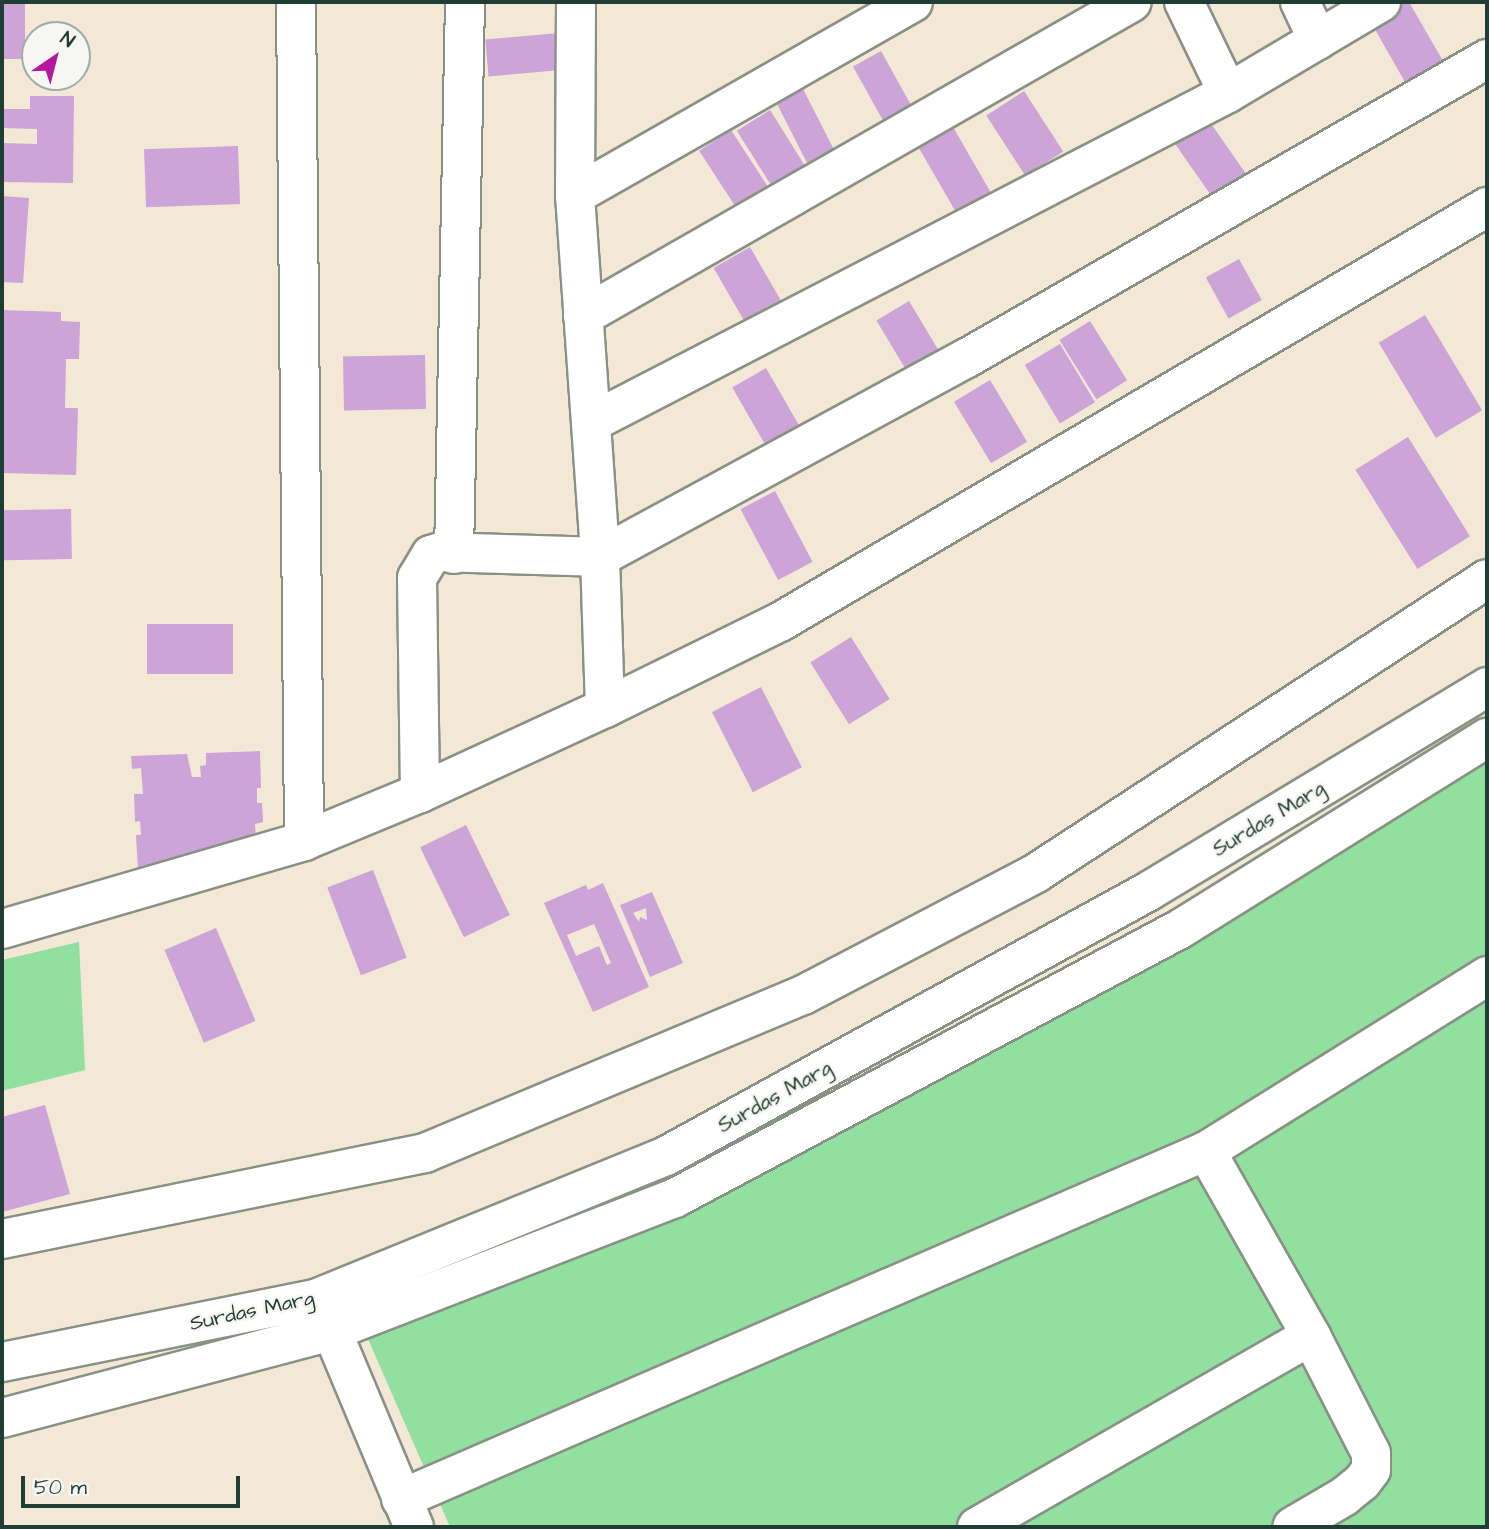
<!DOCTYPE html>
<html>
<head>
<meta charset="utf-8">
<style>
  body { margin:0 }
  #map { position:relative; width:1489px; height:1529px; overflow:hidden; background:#f2e8d5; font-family:"Architects Daughter",sans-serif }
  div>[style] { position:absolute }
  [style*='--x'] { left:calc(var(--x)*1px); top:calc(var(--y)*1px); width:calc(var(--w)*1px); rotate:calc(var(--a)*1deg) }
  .green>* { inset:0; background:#91e09f }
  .building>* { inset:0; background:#cca4d7; transform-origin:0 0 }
  .roads { filter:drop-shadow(2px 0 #889284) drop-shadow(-2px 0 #889284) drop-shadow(0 2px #889284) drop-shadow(0 -2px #889284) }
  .minor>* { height:38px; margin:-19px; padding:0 19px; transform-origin:19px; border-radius:19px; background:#fff }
  .major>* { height:38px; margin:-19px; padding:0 19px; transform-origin:19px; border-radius:19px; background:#fff }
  span { translate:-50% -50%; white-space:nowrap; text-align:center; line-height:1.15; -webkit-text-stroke:5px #f6f6f2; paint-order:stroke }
  .street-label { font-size:21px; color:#1f3d34 }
  .frame { position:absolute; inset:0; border:4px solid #1f3d34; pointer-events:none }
  .north { position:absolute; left:21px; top:21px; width:70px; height:70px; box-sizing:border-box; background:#f6f6f2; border:2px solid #a0aca6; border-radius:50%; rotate:35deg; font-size:19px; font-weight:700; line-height:28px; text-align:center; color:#1f3d34 }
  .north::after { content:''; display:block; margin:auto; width:24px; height:32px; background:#b5179e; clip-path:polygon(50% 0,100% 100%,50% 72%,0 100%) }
  .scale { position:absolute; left:21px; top:1476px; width:219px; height:32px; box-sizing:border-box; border:4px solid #1f3d34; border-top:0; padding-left:9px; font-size:21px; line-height:24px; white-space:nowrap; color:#1f3d34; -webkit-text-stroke:5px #f6f6f2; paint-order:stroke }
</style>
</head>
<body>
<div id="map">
  <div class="green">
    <div style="clip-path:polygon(1487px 753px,1487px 1527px,450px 1527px,365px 1332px,1111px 983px)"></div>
    <div style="clip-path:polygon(79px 942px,85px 1070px,2px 1091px,2px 960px)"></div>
  </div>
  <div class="building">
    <div style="left:2px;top:2px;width:23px;height:57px"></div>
    <div style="clip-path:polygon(1400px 2px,1409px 2px,1447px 68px,1409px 89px,1369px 19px)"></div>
    <div style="left:560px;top:33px;width:37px;height:75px;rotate:85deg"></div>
    <div style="left:881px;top:51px;width:73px;height:32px;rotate:61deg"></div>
    <div style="left:802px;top:87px;width:70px;height:30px;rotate:63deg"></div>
    <div style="left:1024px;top:91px;width:72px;height:45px;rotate:57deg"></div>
    <div style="clip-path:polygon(30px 96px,74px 96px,73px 183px,2px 182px,2px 143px,37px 144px,37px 129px,2px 128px,2px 109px,30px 109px)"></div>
    <div style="left:770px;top:110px;width:75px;height:39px;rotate:58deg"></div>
    <div style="left:1207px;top:118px;width:78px;height:41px;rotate:55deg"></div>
    <div style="left:953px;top:127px;width:75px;height:40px;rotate:60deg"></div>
    <div style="left:731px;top:130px;width:77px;height:38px;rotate:57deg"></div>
    <div style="left:238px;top:146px;width:58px;height:94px;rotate:88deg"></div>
    <div style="clip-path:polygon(2px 196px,29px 198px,23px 283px,2px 282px)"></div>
    <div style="left:750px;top:247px;width:70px;height:42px;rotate:60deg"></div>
    <div style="left:1239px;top:259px;width:47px;height:38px;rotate:61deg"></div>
    <div style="left:909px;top:301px;width:69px;height:38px;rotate:59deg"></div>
    <div style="clip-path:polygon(2px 310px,61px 312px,61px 321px,80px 322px,79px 359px,66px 359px,65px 408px,78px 408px,76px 475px,2px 473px)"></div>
    <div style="left:1425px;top:315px;width:111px;height:54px;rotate:59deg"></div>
    <div style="left:1090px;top:321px;width:70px;height:36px;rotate:58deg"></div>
    <div style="left:1060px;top:344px;width:68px;height:41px;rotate:59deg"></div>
    <div style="left:425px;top:355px;width:54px;height:82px;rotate:89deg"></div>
    <div style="left:766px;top:368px;width:81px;height:39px;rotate:60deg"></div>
    <div style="left:990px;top:380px;width:72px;height:42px;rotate:59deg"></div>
    <div style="left:1408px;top:437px;width:117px;height:62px;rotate:58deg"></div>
    <div style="left:775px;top:491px;width:80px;height:39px;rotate:62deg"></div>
    <div style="left:71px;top:509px;width:50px;height:69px;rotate:89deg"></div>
    <div style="left:147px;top:624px;width:86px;height:50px"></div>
    <div style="left:851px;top:637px;width:73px;height:48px;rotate:58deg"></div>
    <div style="left:761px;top:687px;width:90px;height:55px;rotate:63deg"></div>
    <div style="clip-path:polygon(260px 751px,261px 788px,257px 788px,257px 803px,262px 803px,263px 822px,255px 824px,256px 840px,206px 850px,138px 869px,136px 835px,141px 835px,140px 821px,135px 822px,134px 794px,143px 794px,141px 768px,132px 769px,131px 756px,187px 754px,192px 777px,201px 777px,200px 766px,206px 765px,206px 753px)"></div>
    <div style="left:466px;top:825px;width:100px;height:51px;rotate:64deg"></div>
    <div style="left:373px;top:870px;width:94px;height:49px;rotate:69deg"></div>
    <div style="clip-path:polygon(evenodd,603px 883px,649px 987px,593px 1012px,544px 903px,586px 885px,588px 890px,603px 883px,594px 924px,611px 963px,607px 965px,599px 946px,576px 956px,567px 935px,594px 924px)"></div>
    <div style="clip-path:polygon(evenodd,652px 892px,683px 963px,650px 977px,620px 905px,652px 892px,646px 908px,647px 920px,640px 917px,639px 922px,633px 913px,646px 908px)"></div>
    <div style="left:216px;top:928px;width:101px;height:56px;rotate:67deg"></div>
    <div style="clip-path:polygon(45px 1105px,70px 1194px,2px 1212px,2px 1117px)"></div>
  </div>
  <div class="roads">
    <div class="minor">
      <div style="--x:296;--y:2;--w:839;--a:89.45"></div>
      <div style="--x:576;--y:2;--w:193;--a:90.3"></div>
      <div style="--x:575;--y:195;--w:363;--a:86"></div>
      <div style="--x:600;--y:557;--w:151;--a:88.1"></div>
      <div style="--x:1184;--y:2;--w:101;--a:64.2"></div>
      <div style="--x:1300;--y:2;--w:42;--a:64.7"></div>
      <div style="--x:575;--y:195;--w:389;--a:-29.7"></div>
      <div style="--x:583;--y:316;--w:632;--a:-29.77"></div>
      <div style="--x:592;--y:422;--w:716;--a:-27.35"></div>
      <div style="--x:1228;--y:93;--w:178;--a:-30.7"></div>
      <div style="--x:454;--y:554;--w:552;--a:-88.86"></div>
      <div style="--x:420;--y:793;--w:215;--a:-90.8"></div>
      <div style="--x:417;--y:578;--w:27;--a:-59"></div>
      <div style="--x:431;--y:555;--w:10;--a:-17"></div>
      <div style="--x:441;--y:552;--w:159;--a:1.8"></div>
      <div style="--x:600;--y:557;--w:417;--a:-28.5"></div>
      <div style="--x:967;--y:358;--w:600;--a:-29.9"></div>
      <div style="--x:2;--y:929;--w:315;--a:-16.2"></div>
      <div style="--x:304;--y:841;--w:126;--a:-22.5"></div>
      <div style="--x:420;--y:793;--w:204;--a:-24.7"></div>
      <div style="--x:605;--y:708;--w:195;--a:-26.2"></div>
      <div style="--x:780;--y:622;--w:820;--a:-30.41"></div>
      <div style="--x:1206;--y:1151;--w:213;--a:60.4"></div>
      <div style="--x:1311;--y:1336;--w:131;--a:62.9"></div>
      <div style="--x:1371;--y:1453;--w:17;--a:90"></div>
      <div style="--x:1371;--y:1470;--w:15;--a:127"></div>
      <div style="--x:1362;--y:1482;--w:22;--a:141"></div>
      <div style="--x:1345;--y:1496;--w:61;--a:149.7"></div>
      <div style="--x:2;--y:1239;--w:432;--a:-11.5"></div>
      <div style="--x:425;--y:1153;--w:410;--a:-22.7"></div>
      <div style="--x:803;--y:995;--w:263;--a:-27.6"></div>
      <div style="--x:1036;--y:873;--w:538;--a:-33.1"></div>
      <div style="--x:332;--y:1331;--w:212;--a:67.3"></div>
      <div style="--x:401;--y:1499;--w:877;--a:-23.38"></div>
      <div style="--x:1206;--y:1151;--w:331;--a:-31.9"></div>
      <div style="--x:977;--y:1527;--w:385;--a:-29.8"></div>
    </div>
    <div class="major">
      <div style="--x:2;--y:1362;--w:322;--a:-11.4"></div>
      <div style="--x:318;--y:1298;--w:376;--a:-22.2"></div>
      <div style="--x:666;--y:1156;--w:551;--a:-28.75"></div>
      <div style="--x:1149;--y:891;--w:395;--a:-31.1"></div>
      <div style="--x:2;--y:1418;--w:341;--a:-14.8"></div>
      <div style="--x:332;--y:1331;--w:368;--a:-21.2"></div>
      <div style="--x:675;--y:1198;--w:572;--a:-28.04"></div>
      <div style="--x:1180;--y:929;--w:362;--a:-31.9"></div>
    </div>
  </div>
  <div class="street-label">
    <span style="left:1269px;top:819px;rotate:-31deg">Surdas Marg</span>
    <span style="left:775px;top:1097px;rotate:-29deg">Surdas Marg</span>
    <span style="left:252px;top:1311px;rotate:-12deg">Surdas Marg</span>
  </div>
  <div class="frame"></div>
  <div class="north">N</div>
  <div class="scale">50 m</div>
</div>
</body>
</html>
